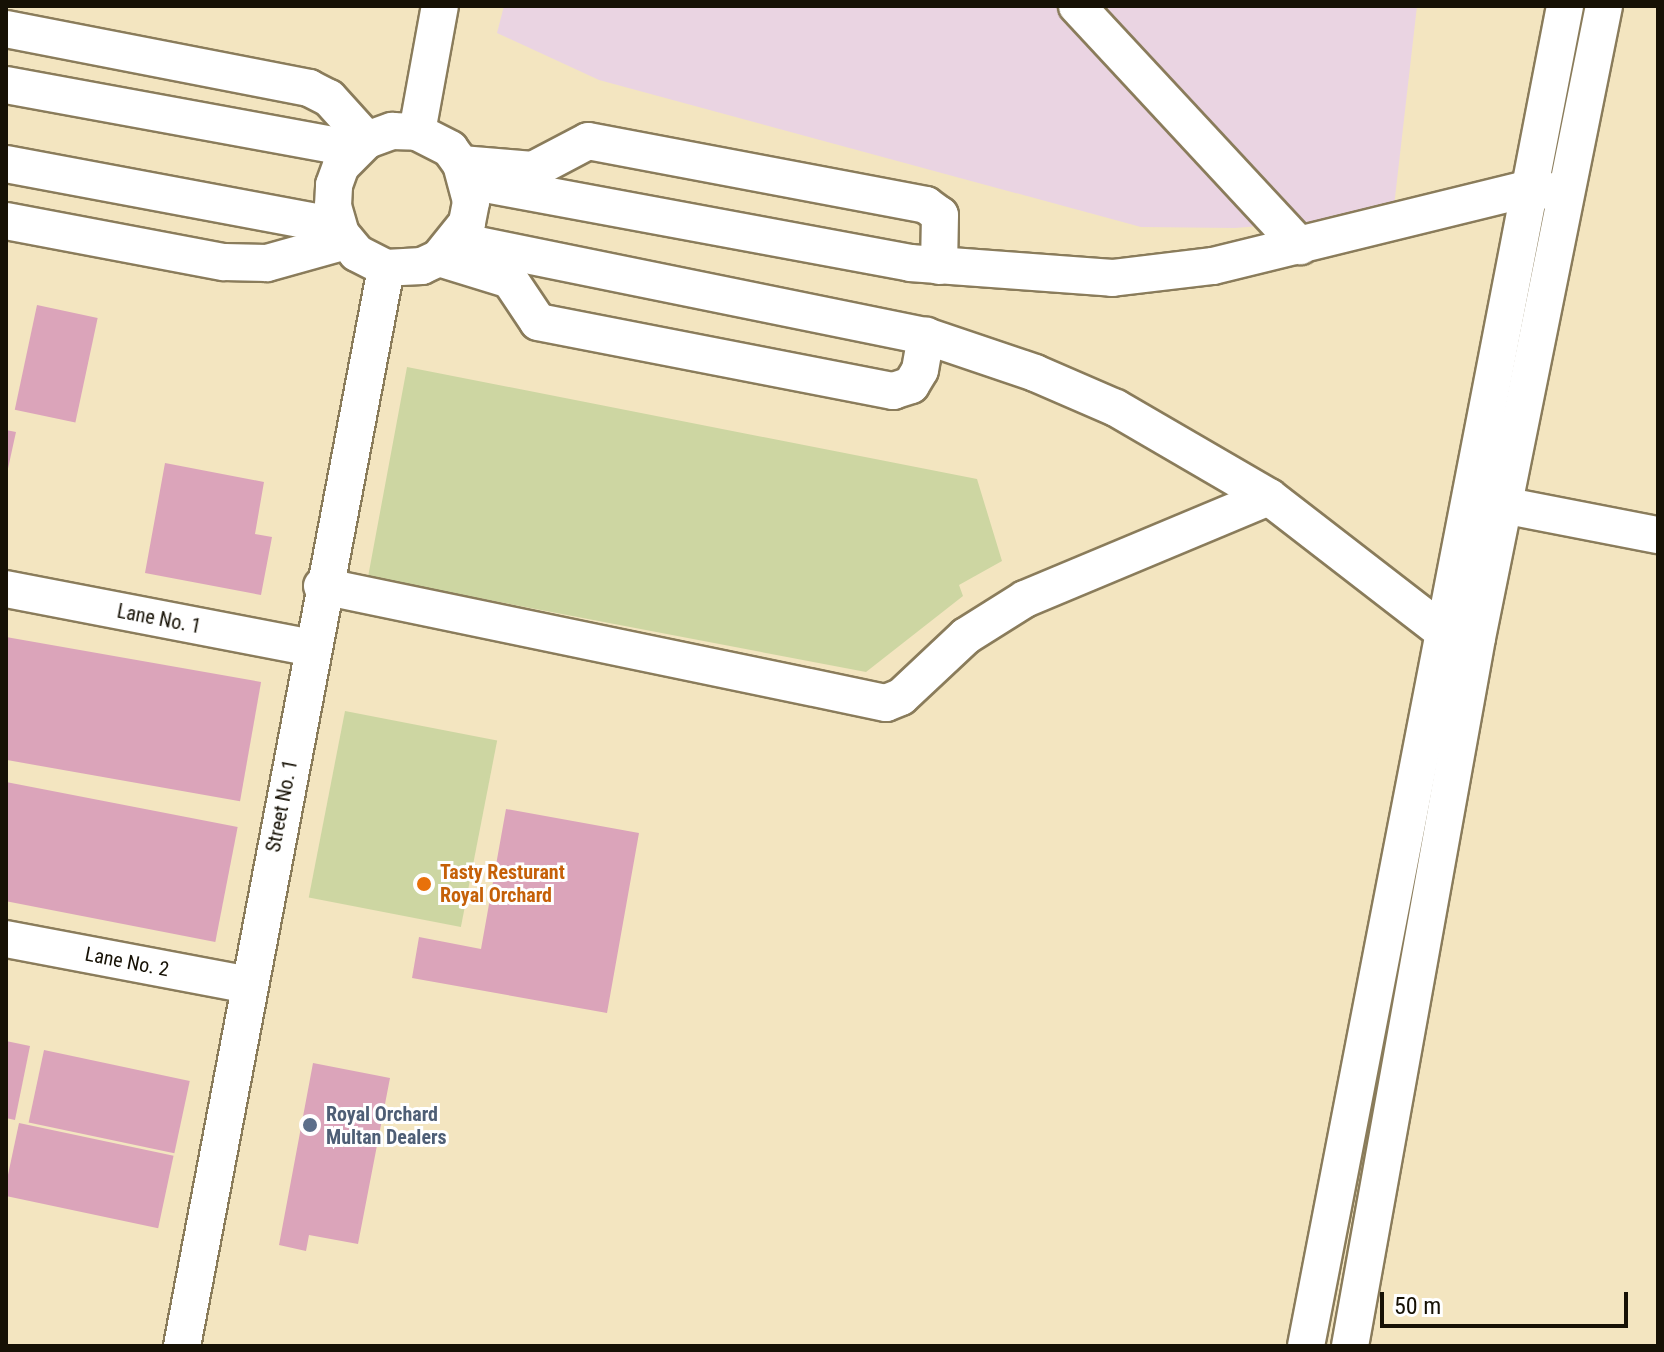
<!DOCTYPE html>
<html>
<head>
<meta charset="utf-8">
<style>
  body { margin:0 }
  #map { position:relative; width:1664px; height:1352px; overflow:hidden; background:#f3e5c0; font-family:"Roboto Condensed",sans-serif }
  div>[style] { position:absolute }
  [style*='--x'] { left:calc(var(--x)*1px); top:calc(var(--y)*1px); width:calc(var(--w)*1px); rotate:calc(var(--a)*1deg) }
  .commercial>* { inset:0; background:#ead4e2 }
  .green>* { inset:0; background:#cdd6a2; transform-origin:0 0 }
  .building>* { inset:0; background:#dba4ba; transform-origin:0 0 }
  .roads { filter:drop-shadow(2px 0 #8a7c5b) drop-shadow(-2px 0 #8a7c5b) drop-shadow(0 2px #8a7c5b) drop-shadow(0 -2px #8a7c5b) }
  .minor>* { height:36px; margin:-18px; padding:0 18px; transform-origin:18px; border-radius:18px; background:#fff }
  .dots>* { width:22px; height:22px; translate:-50% -50%; box-sizing:border-box; border:4px solid #fff; border-radius:50% }
  span { translate:-50% -50%; white-space:nowrap; text-align:center; line-height:1.15; -webkit-text-stroke:6px #fff; paint-order:stroke }
  .street-label { font-size:20px; color:#161105 }
  .food-label { font-size:20px; color:#c56008; font-weight:700 }
  .left { translate:0 -50%; text-align:left }
  .service-label { font-size:20px; color:#4e5e75; font-weight:700 }
  .frame { position:absolute; inset:0; border:8px solid #161105; pointer-events:none }
  .scale { position:absolute; left:1380px; top:1292px; width:248px; height:36px; box-sizing:border-box; border:4px solid #161105; border-top:0; padding-left:10px; font-size:24px; line-height:28px; white-space:nowrap; color:#161105; -webkit-text-stroke:6px #fff; paint-order:stroke }
</style>
</head>
<body>
<div id="map">
  <div class="commercial">
    <div style="clip-path:polygon(504px 6px,1417px 6px,1393px 215px,1235px 228px,1141px 227px,599px 80px,497px 33px)"></div>
  </div>
  <div class="green">
    <div style="clip-path:polygon(407px 367px,977px 479px,1002px 561px,959px 585px,963px 596px,866px 672px,368px 577px)"></div>
    <div style="left:345px;top:711px;width:155px;height:190px;rotate:11deg"></div>
  </div>
  <div class="building">
    <div style="left:37px;top:305px;width:62px;height:107px;rotate:12deg"></div>
    <div style="clip-path:polygon(6px 430px,16px 432px,7px 473px,6px 473px)"></div>
    <div style="clip-path:polygon(165px 463px,264px 482px,255px 534px,272px 537px,261px 595px,145px 573px)"></div>
    <div style="left:6px;top:637px;width:259px;height:121px;rotate:10deg"></div>
    <div style="left:6px;top:782px;width:236px;height:117px;rotate:11deg"></div>
    <div style="clip-path:polygon(506px 809px,639px 833px,607px 1013px,412px 978px,419px 937px,481px 949px)"></div>
    <div style="clip-path:polygon(6px 1041px,30px 1046px,15px 1120px,6px 1118px)"></div>
    <div style="left:44px;top:1050px;width:149px;height:74px;rotate:12deg"></div>
    <div style="clip-path:polygon(313px 1063px,390px 1078px,358px 1244px,309px 1235px,306px 1251px,279px 1245px)"></div>
    <div style="left:19px;top:1123px;width:158px;height:74px;rotate:12deg"></div>
  </div>
  <div class="roads">
    <div class="minor">
      <div style="--x:1077;--y:6;--w:328;--a:47.1"></div>
      <div style="--x:6;--y:29;--w:309;--a:11"></div>
      <div style="--x:309;--y:88;--w:22;--a:27"></div>
      <div style="--x:329;--y:98;--w:57;--a:47.9"></div>
      <div style="--x:6;--y:85;--w:354;--a:10.4"></div>
      <div style="--x:417;--y:132;--w:128;--a:-79.7"></div>
      <div style="--x:6;--y:164;--w:337;--a:10.6"></div>
      <div style="--x:461;--y:164;--w:39;--a:75"></div>
      <div style="--x:471;--y:202;--w:21;--a:101"></div>
      <div style="--x:467;--y:223;--w:45;--a:128.7"></div>
      <div style="--x:439;--y:258;--w:19;--a:155"></div>
      <div style="--x:422;--y:266;--w:36;--a:177"></div>
      <div style="--x:386;--y:268;--w:33;--a:-153"></div>
      <div style="--x:357;--y:253;--w:25;--a:-130"></div>
      <div style="--x:341;--y:234;--w:29;--a:-106"></div>
      <div style="--x:333;--y:206;--w:21;--a:-87"></div>
      <div style="--x:334;--y:185;--w:20;--a:-70"></div>
      <div style="--x:341;--y:166;--w:37;--a:-45"></div>
      <div style="--x:367;--y:140;--w:27;--a:-20"></div>
      <div style="--x:392;--y:131;--w:25;--a:2"></div>
      <div style="--x:417;--y:132;--w:37;--a:27"></div>
      <div style="--x:450;--y:149;--w:19;--a:54"></div>
      <div style="--x:461;--y:164;--w:72;--a:4.8"></div>
      <div style="--x:533;--y:170;--w:62;--a:-27.8"></div>
      <div style="--x:588;--y:141;--w:344;--a:10.7"></div>
      <div style="--x:926;--y:205;--w:17;--a:36"></div>
      <div style="--x:940;--y:215;--w:51;--a:91.1"></div>
      <div style="--x:469;--y:181;--w:449;--a:10.5"></div>
      <div style="--x:910;--y:263;--w:203;--a:4.2"></div>
      <div style="--x:1112;--y:278;--w:102;--a:-6.8"></div>
      <div style="--x:1213;--y:266;--w:323;--a:-13.8"></div>
      <div style="--x:1527;--y:189;--w:22;--a:5"></div>
      <div style="--x:6;--y:221;--w:222;--a:10.7"></div>
      <div style="--x:224;--y:262;--w:43;--a:1.3"></div>
      <div style="--x:267;--y:263;--w:82;--a:-15.6"></div>
      <div style="--x:458;--y:241;--w:478;--a:11.5"></div>
      <div style="--x:926;--y:336;--w:115;--a:18.7"></div>
      <div style="--x:1035;--y:373;--w:88;--a:23.4"></div>
      <div style="--x:1116;--y:408;--w:177;--a:30.2"></div>
      <div style="--x:1269;--y:497;--w:217;--a:37.7"></div>
      <div style="--x:1441;--y:630;--w:19;--a:12"></div>
      <div style="--x:439;--y:258;--w:74;--a:17.2"></div>
      <div style="--x:510;--y:280;--w:50;--a:56.3"></div>
      <div style="--x:538;--y:322;--w:362;--a:11"></div>
      <div style="--x:893;--y:391;--w:19;--a:-18"></div>
      <div style="--x:911;--y:385;--w:17;--a:-59"></div>
      <div style="--x:920;--y:370;--w:35;--a:-80"></div>
      <div style="--x:1503;--y:505;--w:158;--a:11"></div>
      <div style="--x:322;--y:586;--w:576;--a:11.72"></div>
      <div style="--x:886;--y:703;--w:16;--a:-22"></div>
      <div style="--x:901;--y:697;--w:89;--a:-43.2"></div>
      <div style="--x:966;--y:636;--w:70;--a:-32.1"></div>
      <div style="--x:1025;--y:599;--w:264;--a:-22.7"></div>
      <div style="--x:6;--y:589;--w:312;--a:10.9"></div>
      <div style="--x:6;--y:939;--w:247;--a:10.7"></div>
      <div style="--x:182;--y:1346;--w:1097;--a:-79.28"></div>
      <div style="--x:1306;--y:1346;--w:1365;--a:-79.06"></div>
      <div style="--x:1350;--y:1346;--w:719;--a:-79.83"></div>
      <div style="--x:1477;--y:638;--w:645;--a:-78.64"></div>
    </div>
  </div>
  <div class="dots">
    <div style="left:424px;top:884px;background:#e8710a"></div>
    <div style="left:310px;top:1125px;background:#5c6f8a"></div>
  </div>
  <div class="street-label">
    <span style="left:159px;top:619px;rotate:11deg">Lane No. 1</span>
    <span style="left:282px;top:806px;rotate:-79deg">Street No. 1</span>
    <span style="left:127px;top:962px;rotate:11deg">Lane No. 2</span>
  </div>
  <div class="food-label">
    <span class="left" style="left:440px;top:884px">Tasty Resturant<br>Royal Orchard</span>
  </div>
  <div class="service-label">
    <span class="left" style="left:326px;top:1126px">Royal Orchard<br>Multan Dealers</span>
  </div>
  <div class="frame"></div>
  <div class="scale">50 m</div>
</div>
</body>
</html>
